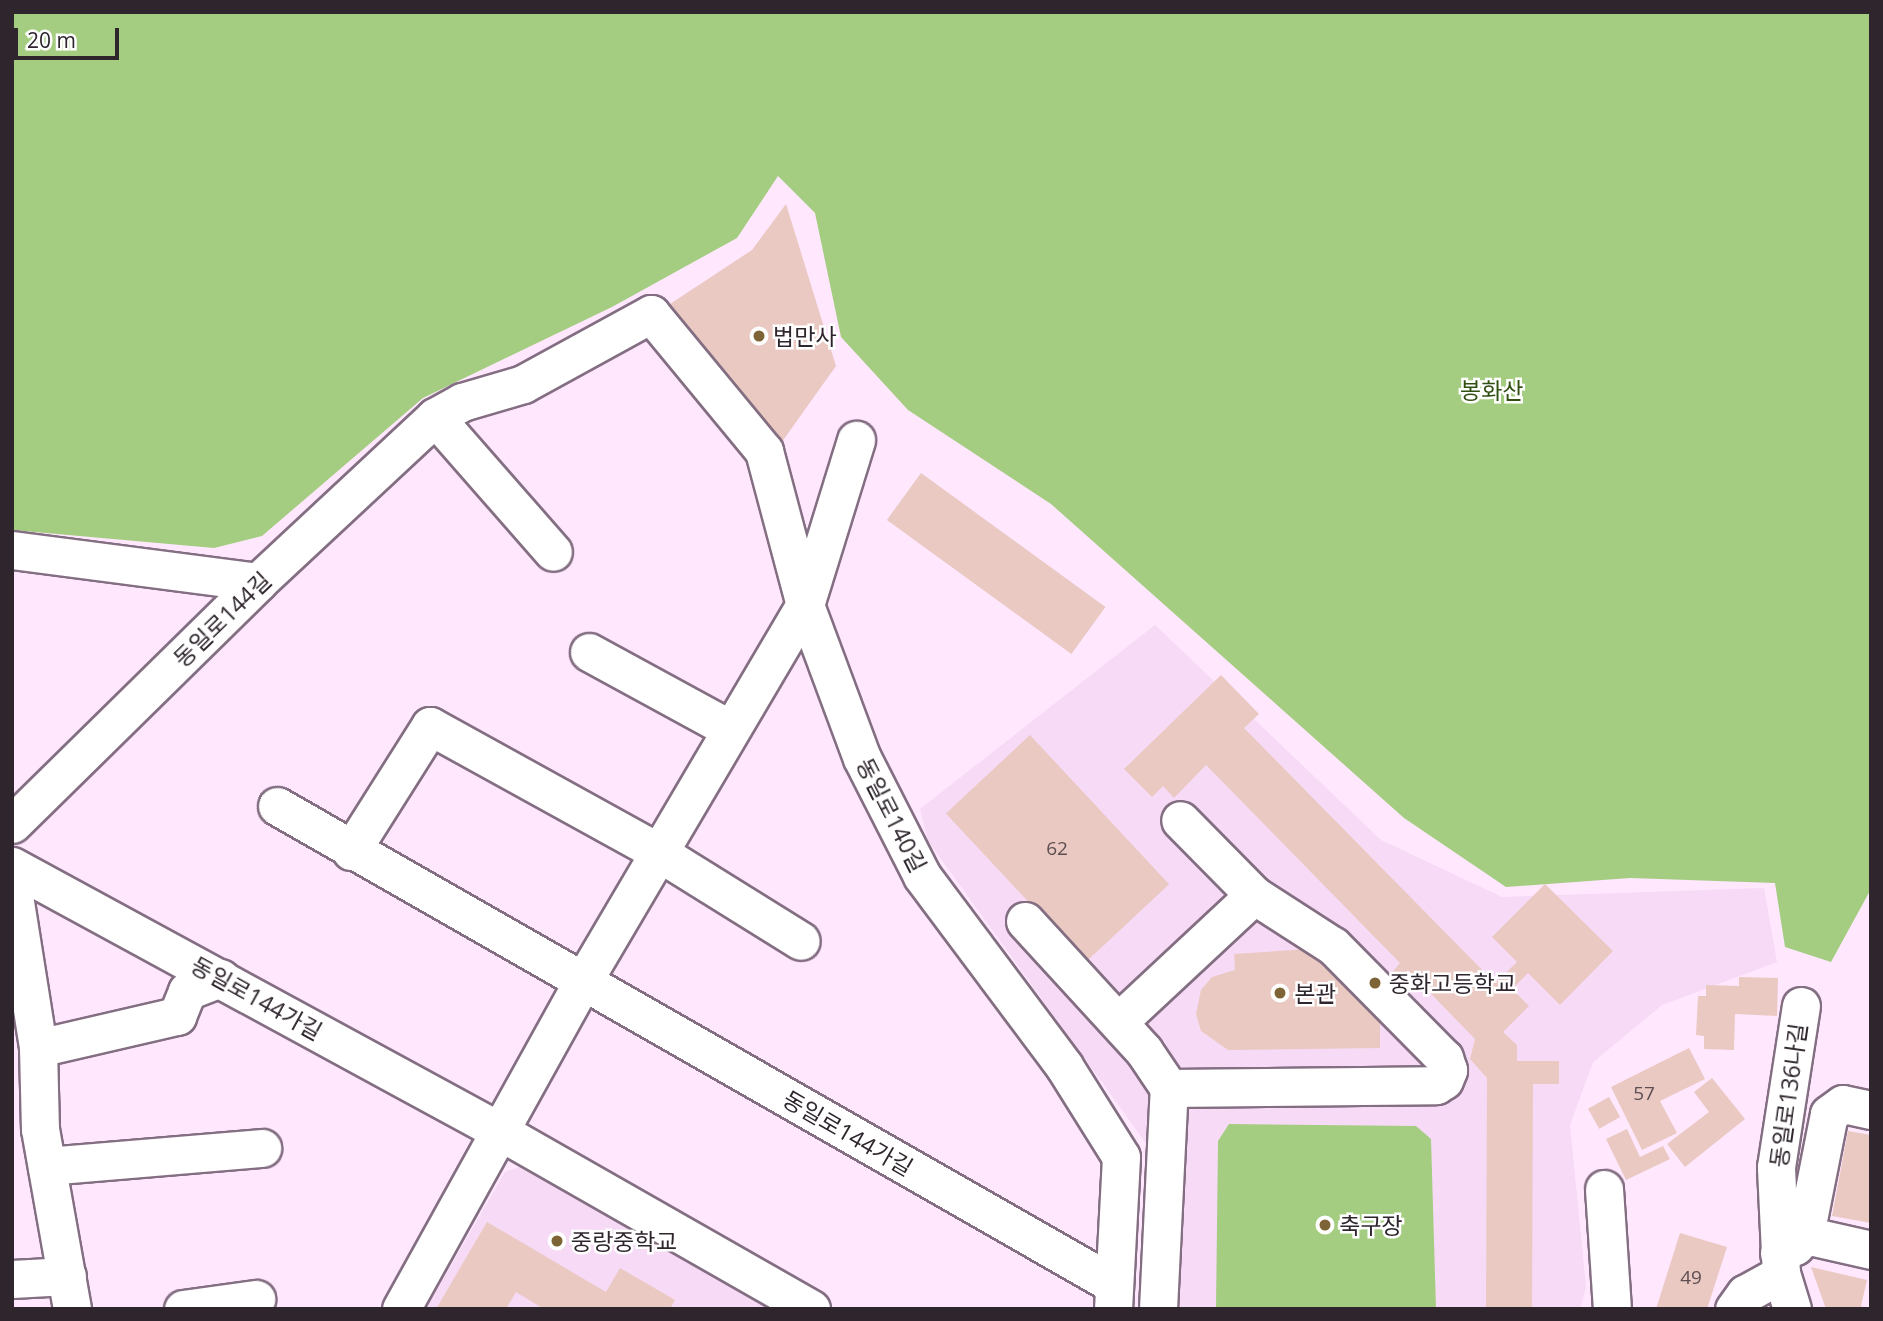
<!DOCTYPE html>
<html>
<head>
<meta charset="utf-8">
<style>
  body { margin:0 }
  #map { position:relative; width:1883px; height:1321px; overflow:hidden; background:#ffe7fe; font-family:"Open Sans","Noto Sans KR",sans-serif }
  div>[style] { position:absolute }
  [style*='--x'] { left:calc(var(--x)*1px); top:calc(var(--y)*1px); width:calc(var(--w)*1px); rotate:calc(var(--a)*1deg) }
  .built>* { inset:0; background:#f7daf6 }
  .green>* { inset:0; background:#a4cd81 }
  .building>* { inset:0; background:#eac9c2; transform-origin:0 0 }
  .roads { filter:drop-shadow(2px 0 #836e82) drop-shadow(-2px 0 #836e82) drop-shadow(0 2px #836e82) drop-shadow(0 -2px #836e82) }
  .minor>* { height:37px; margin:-18.5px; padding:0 18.5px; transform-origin:18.5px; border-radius:18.5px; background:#fff }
  .dots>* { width:19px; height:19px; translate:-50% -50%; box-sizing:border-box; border:4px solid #fff; border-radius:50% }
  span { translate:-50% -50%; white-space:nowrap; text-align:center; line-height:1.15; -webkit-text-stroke:5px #fff; paint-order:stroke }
  .number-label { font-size:19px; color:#5d4e52 }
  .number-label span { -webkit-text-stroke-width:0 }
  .poi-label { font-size:23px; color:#2e252d }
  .left { translate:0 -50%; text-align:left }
  .park-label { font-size:23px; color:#324f12 }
  .street-label { font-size:23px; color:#2e252d }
  .frame { position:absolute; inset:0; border:14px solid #2e252d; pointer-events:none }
  .scale { position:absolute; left:14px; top:28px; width:105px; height:32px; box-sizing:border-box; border:4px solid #2e252d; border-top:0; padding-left:9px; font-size:21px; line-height:24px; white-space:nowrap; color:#2e252d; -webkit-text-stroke:5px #fff; paint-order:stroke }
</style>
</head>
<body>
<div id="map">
  <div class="built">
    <div style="clip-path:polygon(1155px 625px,1381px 840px,1502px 897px,1764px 888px,1777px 962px,1662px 1005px,1593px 1062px,1570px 1125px,1586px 1287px,1580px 1309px,1145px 1309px,1150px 1149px,928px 841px,920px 809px)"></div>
    <div style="clip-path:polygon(519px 1167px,770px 1309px,426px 1309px,505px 1172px)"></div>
  </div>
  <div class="green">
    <div style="clip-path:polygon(12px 12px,1871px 12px,1871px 889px,1831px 962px,1785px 947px,1775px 883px,1630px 878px,1506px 887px,1404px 818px,1051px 504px,908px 410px,841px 337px,815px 213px,778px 176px,737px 238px,612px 307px,423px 398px,262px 536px,214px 548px,12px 530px)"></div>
    <div style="clip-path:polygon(1229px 1124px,1416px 1126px,1431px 1139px,1436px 1309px,1216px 1309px,1218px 1141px)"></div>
  </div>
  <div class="building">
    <div style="clip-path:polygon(786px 204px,836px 366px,779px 446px,667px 306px,752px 250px)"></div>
    <div style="left:921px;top:473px;width:228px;height:58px;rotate:36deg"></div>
    <div style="clip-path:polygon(1221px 675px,1259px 714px,1244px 728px,1495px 983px,1517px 962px,1492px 937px,1545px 884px,1613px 951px,1560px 1005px,1528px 973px,1512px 989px,1529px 1006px,1503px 1032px,1517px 1045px,1517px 1061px,1559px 1061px,1559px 1084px,1533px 1084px,1532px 1309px,1486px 1309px,1487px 1078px,1470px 1059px,1475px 1039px,1408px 970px,1380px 1004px,1380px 1048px,1228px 1050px,1201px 1031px,1196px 1014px,1201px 990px,1212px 977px,1235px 970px,1234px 954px,1308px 949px,1373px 995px,1400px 963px,1206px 765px,1174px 798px,1163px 786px,1152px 797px,1124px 769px)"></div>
    <div style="left:1030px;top:735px;width:204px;height:115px;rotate:47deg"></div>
    <div style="clip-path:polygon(1739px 977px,1778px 978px,1777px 1016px,1735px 1014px,1734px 1050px,1704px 1049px,1704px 1036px,1696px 1035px,1698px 996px,1706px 996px,1706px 985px,1739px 986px)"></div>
    <div style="clip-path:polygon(1689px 1048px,1705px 1079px,1660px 1101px,1677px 1133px,1642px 1150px,1611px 1087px)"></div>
    <div style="clip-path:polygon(1712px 1078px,1745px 1119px,1685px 1167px,1667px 1144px,1709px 1112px,1694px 1092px)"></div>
    <div style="left:1609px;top:1097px;width:23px;height:24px;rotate:61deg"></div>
    <div style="clip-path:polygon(1627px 1129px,1640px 1157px,1663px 1146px,1670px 1159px,1626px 1180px,1606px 1139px)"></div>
    <div style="clip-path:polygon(1848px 1131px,1871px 1135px,1871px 1223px,1832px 1216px)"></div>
    <div style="clip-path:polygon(487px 1222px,606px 1292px,620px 1268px,675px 1300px,670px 1309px,544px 1309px,516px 1292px,506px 1309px,436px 1309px)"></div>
    <div style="clip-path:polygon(1680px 1233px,1727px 1247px,1707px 1309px,1656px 1309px)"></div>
    <div style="clip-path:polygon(1811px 1267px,1867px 1280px,1861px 1306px,1867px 1309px,1826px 1309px)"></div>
  </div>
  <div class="roads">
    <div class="minor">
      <div style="--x:435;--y:417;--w:179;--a:48.8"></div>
      <div style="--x:12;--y:550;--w:248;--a:7.4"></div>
      <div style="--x:589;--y:652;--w:161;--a:28.6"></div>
      <div style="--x:277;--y:806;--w:963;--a:29.76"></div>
      <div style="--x:12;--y:824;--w:345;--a:-44.5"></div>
      <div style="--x:258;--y:582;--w:242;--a:-43"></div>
      <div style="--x:435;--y:417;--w:31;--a:-29"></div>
      <div style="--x:462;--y:402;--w:64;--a:-16.4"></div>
      <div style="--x:523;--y:384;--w:146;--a:-28.7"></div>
      <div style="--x:651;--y:314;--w:178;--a:50.5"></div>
      <div style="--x:764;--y:451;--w:159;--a:75.1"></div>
      <div style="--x:805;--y:605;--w:163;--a:69.6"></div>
      <div style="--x:862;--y:758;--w:132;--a:63"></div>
      <div style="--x:922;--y:876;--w:237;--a:53.2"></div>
      <div style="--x:1064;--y:1066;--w:107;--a:57.9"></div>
      <div style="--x:1121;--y:1157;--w:152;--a:93"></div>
      <div style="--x:351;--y:851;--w:148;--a:-57.7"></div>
      <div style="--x:430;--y:726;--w:260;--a:28.9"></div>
      <div style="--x:658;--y:852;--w:168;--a:31.9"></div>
      <div style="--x:12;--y:866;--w:557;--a:28.54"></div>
      <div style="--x:501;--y:1132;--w:357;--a:29.7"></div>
      <div style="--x:12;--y:883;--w:167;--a:81"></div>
      <div style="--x:38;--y:1048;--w:81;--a:88.6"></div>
      <div style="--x:40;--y:1129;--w:183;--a:79.9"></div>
      <div style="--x:1025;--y:921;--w:176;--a:47.5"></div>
      <div style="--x:1144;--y:1051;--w:45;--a:56"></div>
      <div style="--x:1118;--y:1022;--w:186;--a:-43"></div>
      <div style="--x:38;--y:1048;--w:143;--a:-13"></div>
      <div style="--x:177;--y:1016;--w:27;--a:-68"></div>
      <div style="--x:187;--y:991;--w:36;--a:-21"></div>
      <div style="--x:47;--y:1166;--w:216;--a:-4.8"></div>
      <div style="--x:1604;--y:1189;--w:120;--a:86.2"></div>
      <div style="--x:1805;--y:1235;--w:68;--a:12.8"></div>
      <div style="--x:1779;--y:1253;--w:17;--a:-24"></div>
      <div style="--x:1795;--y:1246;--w:15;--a:-48"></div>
      <div style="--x:1805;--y:1235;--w:123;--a:-78.8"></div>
      <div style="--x:1829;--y:1114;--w:17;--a:-36"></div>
      <div style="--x:1843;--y:1104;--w:29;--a:12"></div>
      <div style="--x:12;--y:1279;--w:55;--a:-3.1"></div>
      <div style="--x:183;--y:1309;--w:74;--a:-7.8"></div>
      <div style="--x:401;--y:1309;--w:373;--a:-61"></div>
      <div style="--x:582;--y:983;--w:439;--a:-59.5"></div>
      <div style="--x:805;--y:605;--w:173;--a:-72.8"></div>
      <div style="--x:1158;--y:1309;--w:221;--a:-87.2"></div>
      <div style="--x:1169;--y:1088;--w:267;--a:-0.6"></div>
      <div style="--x:1436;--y:1085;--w:9;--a:-32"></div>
      <div style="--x:1444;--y:1080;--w:11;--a:-68"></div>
      <div style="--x:1448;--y:1070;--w:13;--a:-108"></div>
      <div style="--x:1444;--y:1058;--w:158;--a:-134.7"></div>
      <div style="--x:1333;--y:946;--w:94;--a:-147.2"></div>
      <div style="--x:1254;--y:895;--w:105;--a:-134.6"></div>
      <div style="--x:1734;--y:1309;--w:19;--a:-54"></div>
      <div style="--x:1745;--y:1294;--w:41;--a:-29.1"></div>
      <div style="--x:1792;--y:1309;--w:37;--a:-107"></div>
      <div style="--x:1781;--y:1274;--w:107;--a:-92.7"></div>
      <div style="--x:1776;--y:1167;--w:163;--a:-81.2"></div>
    </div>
  </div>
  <div class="dots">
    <div style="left:759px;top:336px;background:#7d6335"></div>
    <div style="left:1375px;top:983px;background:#7d6335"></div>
    <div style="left:1280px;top:993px;background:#7d6335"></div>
    <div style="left:1325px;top:1225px;background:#7d6335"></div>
    <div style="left:557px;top:1241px;background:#7d6335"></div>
  </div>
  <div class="number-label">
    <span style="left:1057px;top:849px">62</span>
    <span style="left:1644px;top:1094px">57</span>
    <span style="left:1691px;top:1278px">49</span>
  </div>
  <div class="poi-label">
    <span class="left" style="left:773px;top:336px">법만사</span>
    <span class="left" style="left:1389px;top:983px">중화고등학교</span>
    <span class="left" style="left:1294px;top:993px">본관</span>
    <span class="left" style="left:1339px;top:1225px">축구장</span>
    <span class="left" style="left:571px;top:1241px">중랑중학교</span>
  </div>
  <div class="park-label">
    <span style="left:1492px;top:390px">봉화산</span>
  </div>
  <div class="street-label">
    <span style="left:222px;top:619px;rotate:-44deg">동일로144길</span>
    <span style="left:892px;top:815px;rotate:63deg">동일로140길</span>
    <span style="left:257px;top:998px;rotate:29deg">동일로144가길</span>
    <span style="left:1788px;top:1095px;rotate:-82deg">동일로136나길</span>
    <span style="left:848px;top:1133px;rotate:30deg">동일로144가길</span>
  </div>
  <div class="frame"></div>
  <div class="scale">20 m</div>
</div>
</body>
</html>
